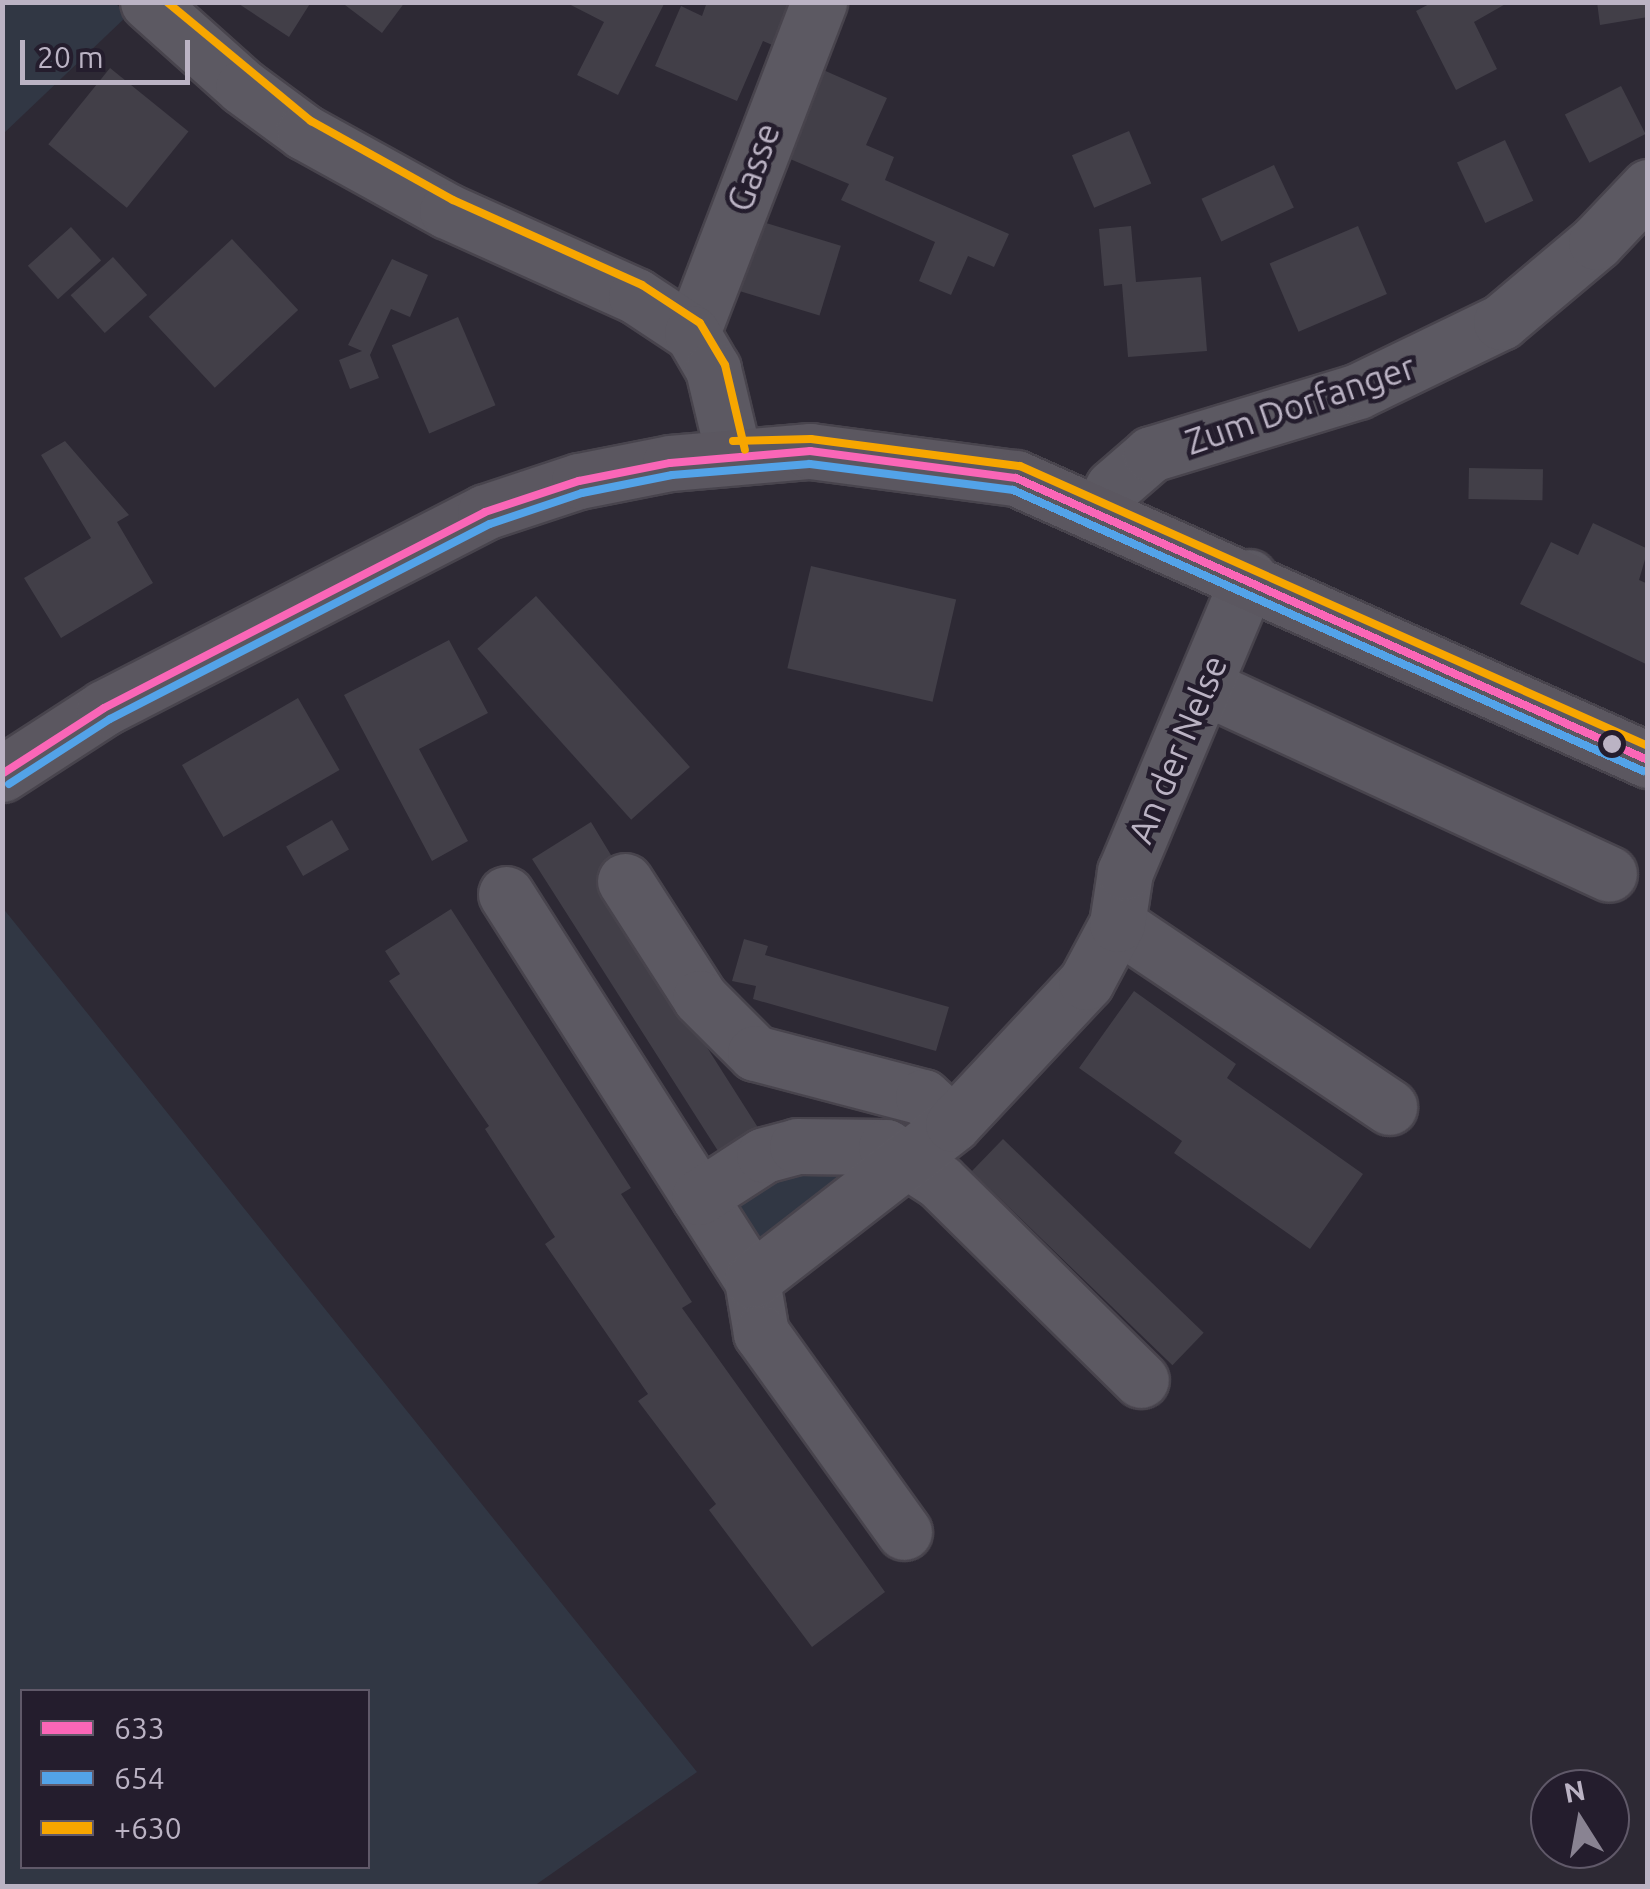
<!DOCTYPE html>
<html>
<head>
<meta charset="utf-8">
<style>
  body { margin:0 }
  #map { position:relative; width:1650px; height:1889px; overflow:hidden; background:#2d2934; font-family:Ubuntu,sans-serif }
  div>[style] { position:absolute }
  [style*='--x'] { left:calc(var(--x)*1px); top:calc(var(--y)*1px); width:calc(var(--w)*1px); rotate:calc(var(--a)*1deg) }
  .green>* { inset:0; background:#313744 }
  .building>* { inset:0; background:#423f48; transform-origin:0 0 }
  .roads { filter:drop-shadow(2px 0 #48444d) drop-shadow(-2px 0 #48444d) drop-shadow(0 2px #48444d) drop-shadow(0 -2px #48444d) }
  .minor>* { height:55px; margin:-27.5px; padding:0 27.5px; transform-origin:27.5px; border-radius:27.5px; background:#5c5962 }
  .tertiary>* { height:55px; margin:-27.5px; padding:0 27.5px; transform-origin:27.5px; border-radius:27.5px; background:#5c5962 }
  .secondary>* { height:55px; margin:-27.5px; padding:0 27.5px; transform-origin:27.5px; border-radius:27.5px; background:#5b5760 }
  .bus-1>* { height:8px; margin:-4px; padding:0 4px; transform-origin:4px; border-radius:4px; background:#fa66b7 }
  .bus-2>* { height:8px; margin:-4px; padding:0 4px; transform-origin:4px; border-radius:4px; background:#53a3e8 }
  .bus-3>* { height:8px; margin:-4px; padding:0 4px; transform-origin:4px; border-radius:4px; background:#f7a600 }
  .dots>* { width:28px; height:28px; translate:-50% -50%; box-sizing:border-box; border:5px solid #241d2d; border-radius:50% }
  span { translate:-50% -50%; white-space:nowrap; text-align:center; line-height:1.15; -webkit-text-stroke:9px #241d2d; paint-order:stroke }
  .street-label { font-size:35px; color:#bbb3c4 }
  .frame { position:absolute; inset:0; border:5px solid #bbb3c4; pointer-events:none }
  .legend { position:absolute; left:20px; top:1689px; width:350px; height:180px; box-sizing:border-box; background:#241d2d; border:2px solid #605969; margin:0; padding:12px 18px; list-style:none; font-size:30px; color:#bbb3c4 }
  .legend li { display:flex; align-items:center; gap:20px; height:50px }
  .legend b { width:50px; border:2px solid #605969 }
  .north { position:absolute; left:1530px; top:1769px; width:100px; height:100px; box-sizing:border-box; background:#241d2d; border:2px solid #605969; border-radius:50%; rotate:349deg; font-size:28px; font-weight:700; line-height:40px; text-align:center; color:#bbb3c4 }
  .north::after { content:''; display:block; margin:auto; width:35px; height:45px; background:#898392; clip-path:polygon(50% 0,100% 100%,50% 72%,0 100%) }
  .scale { position:absolute; left:20px; top:40px; width:170px; height:45px; box-sizing:border-box; border:5px solid #bbb3c4; border-top:0; padding-left:12px; font-size:30px; line-height:35px; white-space:nowrap; color:#bbb3c4; -webkit-text-stroke:8px #241d2d; paint-order:stroke }
</style>
</head>
<body>
<div id="map">
  <div class="green">
    <div style="clip-path:polygon(3px 3px,115px 3px,128px 15px,3px 134px)"></div>
    <div style="clip-path:polygon(evenodd,2px 907px,697px 1772px,534px 1886px,3px 1886px,2px 907px,22px 1692px,368px 1692px,368px 1866px,22px 1866px,22px 1692px)"></div>
    <div style="clip-path:polygon(787px 1160px,849px 1172px,765px 1246px,735px 1229px,735px 1197px)"></div>
  </div>
  <div class="building">
    <div style="clip-path:polygon(236px 2px,311px 2px,289px 37px)"></div>
    <div style="clip-path:polygon(341px 2px,405px 2px,382px 33px)"></div>
    <div style="clip-path:polygon(565px 2px,665px 2px,618px 95px,577px 75px,604px 22px)"></div>
    <div style="clip-path:polygon(707px 2px,781px 2px,801px 11px,784px 50px,763px 41px,737px 101px,655px 66px,681px 6px,702px 16px)"></div>
    <div style="clip-path:polygon(1433px 2px,1509px 2px,1474px 22px,1497px 69px,1456px 90px,1416px 11px)"></div>
    <div style="clip-path:polygon(1597px 2px,1648px 2px,1648px 17px,1600px 25px)"></div>
    <div style="left:110px;top:68px;width:101px;height:98px;rotate:39deg"></div>
    <div style="clip-path:polygon(821px 69px,887px 98px,866px 145px,894px 157px,885px 180px,1009px 234px,994px 267px,968px 256px,951px 295px,919px 281px,935px 242px,841px 200px,849px 184px,783px 156px)"></div>
    <div style="left:1621px;top:86px;width:54px;height:63px;rotate:63deg"></div>
    <div style="left:1129px;top:131px;width:57px;height:62px;rotate:67deg"></div>
    <div style="left:1505px;top:140px;width:67px;height:53px;rotate:65deg"></div>
    <div style="left:1274px;top:165px;width:47px;height:80px;rotate:65deg"></div>
    <div style="left:750px;top:218px;width:95px;height:73px;rotate:17deg"></div>
    <div style="clip-path:polygon(1131px 226px,1136px 282px,1201px 277px,1207px 351px,1128px 357px,1122px 284px,1104px 286px,1099px 229px)"></div>
    <div style="left:1358px;top:226px;width:74px;height:96px;rotate:67deg"></div>
    <div style="left:71px;top:227px;width:45px;height:58px;rotate:48deg"></div>
    <div style="left:232px;top:239px;width:97px;height:114px;rotate:47deg"></div>
    <div style="left:113px;top:257px;width:51px;height:57px;rotate:48deg"></div>
    <div style="clip-path:polygon(392px 259px,428px 275px,410px 317px,391px 309px,370px 355px,379px 378px,350px 389px,339px 360px,362px 351px,348px 345px)"></div>
    <div style="left:458px;top:317px;width:96px;height:72px;rotate:67deg"></div>
    <div style="clip-path:polygon(65px 441px,129px 515px,117px 522px,153px 583px,61px 638px,24px 578px,91px 538px,41px 455px)"></div>
    <div style="left:1469px;top:468px;width:74px;height:31px;rotate:1deg"></div>
    <div style="clip-path:polygon(1593px 523px,1648px 549px,1639px 580px,1648px 584px,1648px 665px,1520px 604px,1551px 542px,1578px 555px)"></div>
    <div style="left:811px;top:566px;width:149px;height:105px;rotate:13deg"></div>
    <div style="left:536px;top:596px;width:230px;height:79px;rotate:48deg"></div>
    <div style="clip-path:polygon(449px 640px,488px 713px,419px 749px,468px 841px,432px 861px,344px 695px)"></div>
    <div style="left:298px;top:698px;width:83px;height:134px;rotate:60deg"></div>
    <div style="left:332px;top:820px;width:34px;height:53px;rotate:60deg"></div>
    <div style="clip-path:polygon(591px 822px,617px 865px,598px 876px,764px 1137px,725px 1162px,532px 859px)"></div>
    <div style="clip-path:polygon(451px 909px,631px 1188px,621px 1194px,692px 1302px,682px 1308px,885px 1592px,812px 1647px,709px 1510px,716px 1504px,638px 1401px,648px 1394px,545px 1244px,555px 1237px,485px 1129px,489px 1126px,389px 981px,400px 974px,385px 951px)"></div>
    <div style="clip-path:polygon(744px 939px,768px 946px,765px 955px,949px 1007px,936px 1051px,753px 999px,756px 986px,732px 981px)"></div>
    <div style="clip-path:polygon(1134px 991px,1236px 1064px,1227px 1078px,1363px 1174px,1310px 1249px,1174px 1153px,1182px 1141px,1079px 1068px)"></div>
    <div style="left:1003px;top:1139px;width:279px;height:45px;rotate:44deg"></div>
  </div>
  <div class="roads">
    <div class="minor">
      <div style="--x:692;--y:333;--w:355;--a:-69"></div>
      <div style="--x:1098;--y:513;--w:30;--a:-60"></div>
      <div style="--x:1113;--y:487;--w:50;--a:-41"></div>
      <div style="--x:1151;--y:454;--w:216;--a:-16.9"></div>
      <div style="--x:1358;--y:391;--w:159;--a:-25.8"></div>
      <div style="--x:1501;--y:322;--w:124;--a:-40.1"></div>
      <div style="--x:1596;--y:242;--w:76;--a:-46.6"></div>
      <div style="--x:1205;--y:687;--w:445;--a:24.8"></div>
      <div style="--x:625;--y:881;--w:139;--a:57.3"></div>
      <div style="--x:700;--y:998;--w:78;--a:45"></div>
      <div style="--x:755;--y:1053;--w:174;--a:14.7"></div>
      <div style="--x:923;--y:1097;--w:40;--a:42"></div>
      <div style="--x:506;--y:894;--w:458;--a:57.5"></div>
      <div style="--x:752;--y:1280;--w:54;--a:80.4"></div>
      <div style="--x:761;--y:1333;--w:245;--a:54.3"></div>
      <div style="--x:1117;--y:924;--w:328;--a:33.9"></div>
      <div style="--x:699;--y:1197;--w:77;--a:-32.9"></div>
      <div style="--x:764;--y:1155;--w:34;--a:-15"></div>
      <div style="--x:797;--y:1146;--w:89;--a:0.6"></div>
      <div style="--x:886;--y:1147;--w:64;--a:32.9"></div>
      <div style="--x:940;--y:1182;--w:282;--a:44.6"></div>
      <div style="--x:752;--y:1280;--w:254;--a:-37.8"></div>
      <div style="--x:953;--y:1124;--w:195;--a:-46.9"></div>
      <div style="--x:1086;--y:982;--w:66;--a:-61.9"></div>
      <div style="--x:1117;--y:924;--w:53;--a:-81.3"></div>
      <div style="--x:1125;--y:872;--w:320;--a:-67.2"></div>
    </div>
    <div class="tertiary">
      <div style="--x:148;--y:2;--w:127;--a:41.8"></div>
      <div style="--x:243;--y:87;--w:76;--a:36.4"></div>
      <div style="--x:304;--y:132;--w:163;--a:28.9"></div>
      <div style="--x:447;--y:211;--w:207;--a:24.2"></div>
      <div style="--x:636;--y:296;--w:67;--a:33.5"></div>
      <div style="--x:692;--y:333;--w:42;--a:59.7"></div>
      <div style="--x:713;--y:369;--w:86;--a:76.6"></div>
    </div>
    <div class="secondary">
      <div style="--x:2;--y:774;--w:121;--a:-32.9"></div>
      <div style="--x:104;--y:708;--w:428;--a:-27.2"></div>
      <div style="--x:485;--y:512;--w:99;--a:-18.3"></div>
      <div style="--x:579;--y:481;--w:93;--a:-11.2"></div>
      <div style="--x:670;--y:463;--w:141;--a:-4.9"></div>
      <div style="--x:810;--y:451;--w:208;--a:7.5"></div>
      <div style="--x:1016;--y:478;--w:692;--a:24.05"></div>
    </div>
  </div>
  <div class="bus-1">
    <div style="--x:2;--y:774;--w:121;--a:-32.9"></div>
    <div style="--x:104;--y:708;--w:428;--a:-27.2"></div>
    <div style="--x:485;--y:512;--w:99;--a:-18.3"></div>
    <div style="--x:579;--y:481;--w:93;--a:-11.2"></div>
    <div style="--x:670;--y:463;--w:141;--a:-4.9"></div>
    <div style="--x:810;--y:451;--w:208;--a:7.5"></div>
    <div style="--x:1016;--y:478;--w:692;--a:24.05"></div>
  </div>
  <div class="bus-2">
    <div style="--x:9;--y:784;--w:120;--a:-32.8"></div>
    <div style="--x:110;--y:719;--w:427;--a:-27.2"></div>
    <div style="--x:490;--y:524;--w:97;--a:-18.6"></div>
    <div style="--x:582;--y:493;--w:92;--a:-11.3"></div>
    <div style="--x:672;--y:475;--w:138;--a:-4.6"></div>
    <div style="--x:810;--y:464;--w:205;--a:7.3"></div>
    <div style="--x:1013;--y:490;--w:690;--a:24.04"></div>
  </div>
  <div class="bus-3">
    <div style="--x:167;--y:2;--w:187;--a:39.6"></div>
    <div style="--x:311;--y:121;--w:162;--a:29.1"></div>
    <div style="--x:453;--y:200;--w:207;--a:24.2"></div>
    <div style="--x:642;--y:285;--w:69;--a:33.2"></div>
    <div style="--x:700;--y:323;--w:49;--a:59.2"></div>
    <div style="--x:725;--y:365;--w:87;--a:76.8"></div>
    <div style="--x:733;--y:441;--w:78;--a:-1.5"></div>
    <div style="--x:811;--y:439;--w:211;--a:7.4"></div>
    <div style="--x:1020;--y:466;--w:688;--a:24.03"></div>
  </div>
  <div class="dots">
    <div style="left:1612px;top:744px;background:#bbb3c4"></div>
  </div>
  <div class="street-label">
    <span style="left:753px;top:167px;rotate:-70deg">Gasse</span>
    <span style="left:1300px;top:404px;rotate:-19deg">Zum Dorfanger</span>
    <span style="left:1177px;top:749px;rotate:-67deg">An der Nelse</span>
  </div>
  <div class="frame"></div>
  <ul class="legend">
  <li><b style="height:12px;background:#fa66b7"></b>633</li>
  <li><b style="height:12px;background:#53a3e8"></b>654</li>
  <li><b style="height:12px;background:#f7a600"></b>+630</li>
  </ul>
  <div class="north">N</div>
  <div class="scale">20 m</div>
</div>
</body>
</html>
